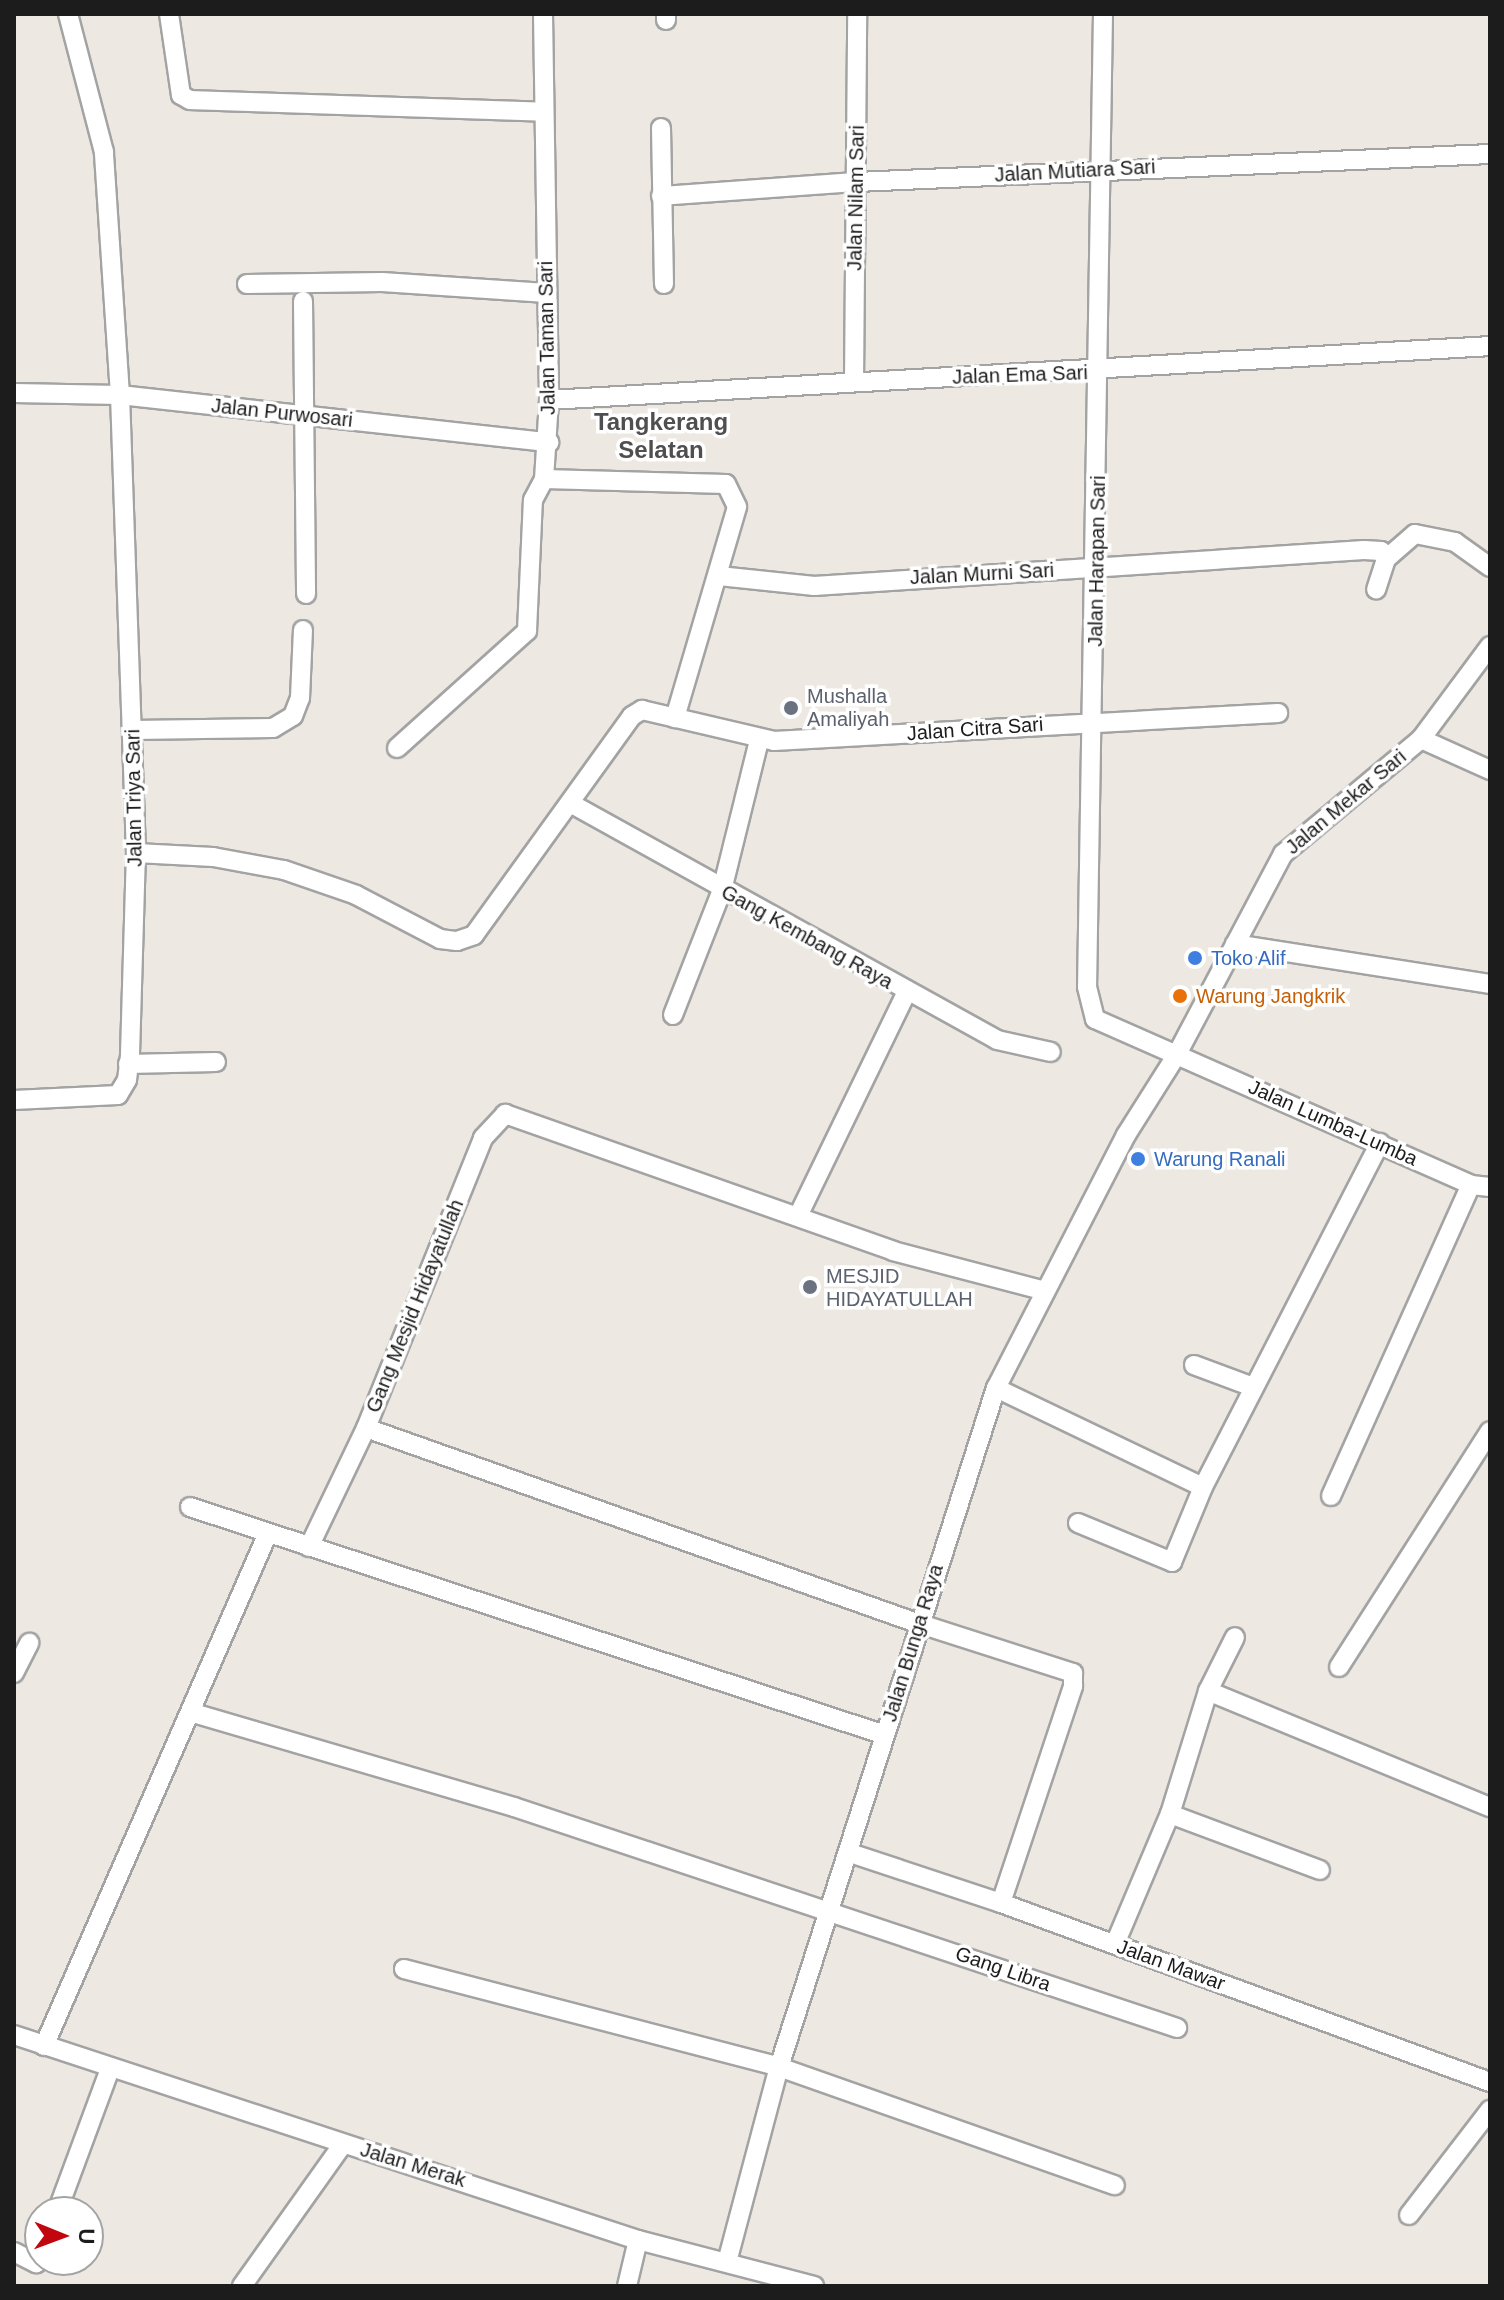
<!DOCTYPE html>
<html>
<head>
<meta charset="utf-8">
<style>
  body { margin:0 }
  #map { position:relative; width:1504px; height:2300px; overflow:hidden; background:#ede9e2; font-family:Arial,sans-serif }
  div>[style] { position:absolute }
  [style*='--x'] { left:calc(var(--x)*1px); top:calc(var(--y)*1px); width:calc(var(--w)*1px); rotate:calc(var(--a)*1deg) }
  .roads { filter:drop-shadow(2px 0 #a3a3a3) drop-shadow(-2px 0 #a3a3a3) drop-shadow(0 2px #a3a3a3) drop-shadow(0 -2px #a3a3a3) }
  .minor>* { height:18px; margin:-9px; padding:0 9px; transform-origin:9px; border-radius:9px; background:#fff }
  .dots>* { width:22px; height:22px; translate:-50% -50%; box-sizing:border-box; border:4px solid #fff; border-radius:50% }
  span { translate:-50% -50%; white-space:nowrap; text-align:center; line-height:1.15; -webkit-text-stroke:7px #fff; paint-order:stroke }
  .street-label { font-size:20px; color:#1c1c1c }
  .worship-label { font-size:20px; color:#5b616d }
  .left { translate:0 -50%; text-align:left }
  .shop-label { font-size:20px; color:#366cbe }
  .food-label { font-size:20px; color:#c56008 }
  .quarter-label { font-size:24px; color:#4f4f4f; font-weight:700 }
  .frame { position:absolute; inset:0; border:16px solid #1c1c1c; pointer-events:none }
  .north { position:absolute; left:24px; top:2196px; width:80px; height:80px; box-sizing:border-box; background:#fff; border:2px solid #a4a4a4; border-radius:50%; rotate:91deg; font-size:22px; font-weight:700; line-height:32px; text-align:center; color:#1c1c1c }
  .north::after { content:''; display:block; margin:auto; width:28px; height:36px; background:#c2060e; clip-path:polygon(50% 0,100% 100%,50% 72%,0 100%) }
</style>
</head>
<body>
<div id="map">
  <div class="roads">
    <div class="minor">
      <div style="--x:169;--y:14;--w:82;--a:81.6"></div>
      <div style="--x:181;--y:95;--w:10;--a:29"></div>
      <div style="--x:190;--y:100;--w:353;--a:1.9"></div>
      <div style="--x:543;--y:14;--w:386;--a:89.1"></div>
      <div style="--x:549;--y:400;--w:79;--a:93.6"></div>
      <div style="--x:544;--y:479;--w:182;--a:1.6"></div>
      <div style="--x:726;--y:484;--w:25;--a:64"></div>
      <div style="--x:737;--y:507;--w:220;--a:106.4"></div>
      <div style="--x:1103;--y:14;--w:973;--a:90.94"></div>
      <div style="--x:1087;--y:987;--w:33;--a:76"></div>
      <div style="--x:1095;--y:1019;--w:411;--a:23.8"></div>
      <div style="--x:1471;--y:1185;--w:19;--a:6"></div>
      <div style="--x:666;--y:20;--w:6;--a:-90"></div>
      <div style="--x:661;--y:128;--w:156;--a:88.9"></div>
      <div style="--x:661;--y:196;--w:196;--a:-4.1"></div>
      <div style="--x:857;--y:182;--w:634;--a:-2.53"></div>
      <div style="--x:247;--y:284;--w:135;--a:-0.8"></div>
      <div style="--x:382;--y:282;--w:165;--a:3.8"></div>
      <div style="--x:303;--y:301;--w:293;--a:89.4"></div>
      <div style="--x:854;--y:382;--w:368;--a:-89.5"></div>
      <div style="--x:14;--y:393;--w:106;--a:1.1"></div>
      <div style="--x:120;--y:395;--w:432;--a:6.3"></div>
      <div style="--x:549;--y:400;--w:943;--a:-3.28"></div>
      <div style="--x:1386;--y:559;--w:38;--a:-41"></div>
      <div style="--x:1415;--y:534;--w:41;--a:11.3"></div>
      <div style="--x:1455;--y:542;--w:43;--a:35.5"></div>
      <div style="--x:719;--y:576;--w:96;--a:6"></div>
      <div style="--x:814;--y:586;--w:551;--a:-3.74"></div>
      <div style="--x:1364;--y:550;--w:17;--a:3"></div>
      <div style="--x:1381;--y:551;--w:9;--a:58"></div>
      <div style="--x:1386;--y:559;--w:32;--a:108"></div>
      <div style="--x:133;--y:730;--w:140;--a:-0.8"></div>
      <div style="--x:273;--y:728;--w:23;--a:-31"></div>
      <div style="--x:293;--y:716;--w:19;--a:-69"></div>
      <div style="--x:300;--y:698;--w:68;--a:-87.5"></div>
      <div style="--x:1421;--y:739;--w:76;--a:24.2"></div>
      <div style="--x:397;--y:748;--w:175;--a:-42"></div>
      <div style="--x:527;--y:631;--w:131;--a:-87.4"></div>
      <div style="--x:533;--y:500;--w:24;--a:-62"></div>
      <div style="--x:570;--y:803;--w:488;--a:29"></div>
      <div style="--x:997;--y:1040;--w:55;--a:12.5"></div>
      <div style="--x:136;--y:853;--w:77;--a:3"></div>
      <div style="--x:213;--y:857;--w:72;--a:10.4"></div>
      <div style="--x:284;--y:870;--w:76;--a:19.1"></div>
      <div style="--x:356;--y:895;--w:95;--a:27.6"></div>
      <div style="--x:440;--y:939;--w:17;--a:7"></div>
      <div style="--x:457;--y:941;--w:18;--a:-19"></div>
      <div style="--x:474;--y:935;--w:270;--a:-54.2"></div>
      <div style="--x:632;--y:716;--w:12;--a:-31"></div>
      <div style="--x:642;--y:710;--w:136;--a:13.2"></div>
      <div style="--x:774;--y:741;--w:505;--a:-3.18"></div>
      <div style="--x:1235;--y:944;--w:258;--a:8.9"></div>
      <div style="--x:673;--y:1015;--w:134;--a:-68.6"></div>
      <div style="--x:722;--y:890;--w:154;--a:-76.1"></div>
      <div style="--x:128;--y:1064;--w:88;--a:-1.3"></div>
      <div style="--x:14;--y:1100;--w:104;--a:-2.8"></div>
      <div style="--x:118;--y:1095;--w:17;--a:-59"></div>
      <div style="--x:127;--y:1080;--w:26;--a:-83"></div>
      <div style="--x:130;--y:1054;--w:201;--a:-88.3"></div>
      <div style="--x:136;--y:853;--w:458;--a:-92"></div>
      <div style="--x:120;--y:395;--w:244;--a:-93.8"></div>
      <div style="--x:104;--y:152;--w:143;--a:-104.6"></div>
      <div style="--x:798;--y:1216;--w:249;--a:-64.1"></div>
      <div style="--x:1194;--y:1365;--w:63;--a:20.4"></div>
      <div style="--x:996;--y:1388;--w:229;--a:25.6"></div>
      <div style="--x:1331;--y:1496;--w:341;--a:-65.8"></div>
      <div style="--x:190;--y:1507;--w:731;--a:18.16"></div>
      <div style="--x:1078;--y:1523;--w:102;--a:22.5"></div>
      <div style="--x:1172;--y:1562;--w:81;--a:-67.5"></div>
      <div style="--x:1203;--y:1487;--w:387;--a:-62.8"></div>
      <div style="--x:309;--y:1547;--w:132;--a:-64.4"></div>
      <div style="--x:1339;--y:1667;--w:280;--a:-57.4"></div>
      <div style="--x:14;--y:1673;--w:34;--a:-63"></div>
      <div style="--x:1208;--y:1691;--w:305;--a:22.4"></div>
      <div style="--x:193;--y:1713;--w:334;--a:16.3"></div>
      <div style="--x:514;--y:1807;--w:699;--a:18.43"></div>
      <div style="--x:1170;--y:1814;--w:160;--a:20.5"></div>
      <div style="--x:850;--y:1853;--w:159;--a:18.3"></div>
      <div style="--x:1001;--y:1903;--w:521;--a:20.11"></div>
      <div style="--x:1001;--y:1903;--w:229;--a:-71.6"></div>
      <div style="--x:1073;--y:1686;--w:13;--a:-90"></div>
      <div style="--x:1073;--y:1673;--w:164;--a:-162.2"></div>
      <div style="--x:917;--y:1623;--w:584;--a:-160.51"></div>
      <div style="--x:366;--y:1428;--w:313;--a:-68"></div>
      <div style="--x:483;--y:1138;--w:33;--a:-47"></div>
      <div style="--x:505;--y:1114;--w:411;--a:19.4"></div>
      <div style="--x:893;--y:1251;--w:157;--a:14.7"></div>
      <div style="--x:1115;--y:1944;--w:141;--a:-67.1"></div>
      <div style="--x:1170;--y:1814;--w:129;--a:-72.8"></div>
      <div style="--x:1208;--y:1691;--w:60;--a:-63.4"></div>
      <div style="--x:404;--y:1969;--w:388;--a:14.6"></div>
      <div style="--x:779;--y:2067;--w:356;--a:19.4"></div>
      <div style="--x:14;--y:2035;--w:657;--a:18.19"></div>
      <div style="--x:638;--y:2240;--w:182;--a:14.6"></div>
      <div style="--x:44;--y:2046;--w:560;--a:-66.41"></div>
      <div style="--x:57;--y:2212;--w:153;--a:-69.7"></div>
      <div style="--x:1409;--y:2215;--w:133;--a:-52.4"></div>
      <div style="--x:14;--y:2252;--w:25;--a:27"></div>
      <div style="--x:36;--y:2263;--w:10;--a:-66"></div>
      <div style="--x:727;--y:2262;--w:202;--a:-75.1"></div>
      <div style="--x:779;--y:2067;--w:713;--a:-72.28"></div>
      <div style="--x:996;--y:1388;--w:284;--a:-62.8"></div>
      <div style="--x:1126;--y:1135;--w:93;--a:-57.7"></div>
      <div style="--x:1176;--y:1056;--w:229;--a:-62.1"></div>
      <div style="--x:1283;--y:854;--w:180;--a:-39.8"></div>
      <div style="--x:1421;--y:739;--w:116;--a:-53.4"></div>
      <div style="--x:242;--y:2286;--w:174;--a:-54.6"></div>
      <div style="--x:627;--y:2286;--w:47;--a:-76.6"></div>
    </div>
  </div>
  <div class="dots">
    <div style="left:791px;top:708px;background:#6b7280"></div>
    <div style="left:1195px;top:958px;background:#3f7fe0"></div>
    <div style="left:1180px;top:996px;background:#e8710a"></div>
    <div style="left:1138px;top:1159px;background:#3f7fe0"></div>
    <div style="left:810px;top:1287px;background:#6b7280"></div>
  </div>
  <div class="street-label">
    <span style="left:1075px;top:171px;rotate:-3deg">Jalan Mutiara Sari</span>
    <span style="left:856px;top:198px;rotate:-89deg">Jalan Nilam Sari</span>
    <span style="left:547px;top:338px;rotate:-91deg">Jalan Taman Sari</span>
    <span style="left:1020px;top:375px;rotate:-2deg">Jalan Ema Sari</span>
    <span style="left:282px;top:413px;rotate:6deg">Jalan Purwosari</span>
    <span style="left:1097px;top:561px;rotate:-89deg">Jalan Harapan Sari</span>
    <span style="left:982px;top:574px;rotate:-3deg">Jalan Murni Sari</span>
    <span style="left:975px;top:729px;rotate:-4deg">Jalan Citra Sari</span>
    <span style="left:134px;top:798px;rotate:-91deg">Jalan Triya Sari</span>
    <span style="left:1346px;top:802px;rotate:-40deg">Jalan Mekar Sari</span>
    <span style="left:807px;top:937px;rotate:29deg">Gang Kembang Raya</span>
    <span style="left:1333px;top:1123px;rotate:24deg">Jalan Lumba-Lumba</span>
    <span style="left:415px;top:1306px;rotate:-68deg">Gang Mesjid Hidayatullah</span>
    <span style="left:913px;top:1643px;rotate:-73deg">Jalan Bunga Raya</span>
    <span style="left:1171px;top:1965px;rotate:20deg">Jalan Mawar</span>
    <span style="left:1003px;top:1969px;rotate:19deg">Gang Libra</span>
    <span style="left:413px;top:2165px;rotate:17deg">Jalan Merak</span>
  </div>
  <div class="worship-label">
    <span class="left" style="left:807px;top:708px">Mushalla<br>Amaliyah</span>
    <span class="left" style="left:826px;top:1288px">MESJID<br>HIDAYATULLAH</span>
  </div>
  <div class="shop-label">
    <span class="left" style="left:1211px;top:958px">Toko Alif</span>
    <span class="left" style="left:1154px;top:1159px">Warung Ranali</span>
  </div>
  <div class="food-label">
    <span class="left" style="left:1196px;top:996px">Warung Jangkrik</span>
  </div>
  <div class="quarter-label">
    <span style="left:661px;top:436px">Tangkerang<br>Selatan</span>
  </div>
  <div class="frame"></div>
  <div class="north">U</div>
</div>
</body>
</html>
